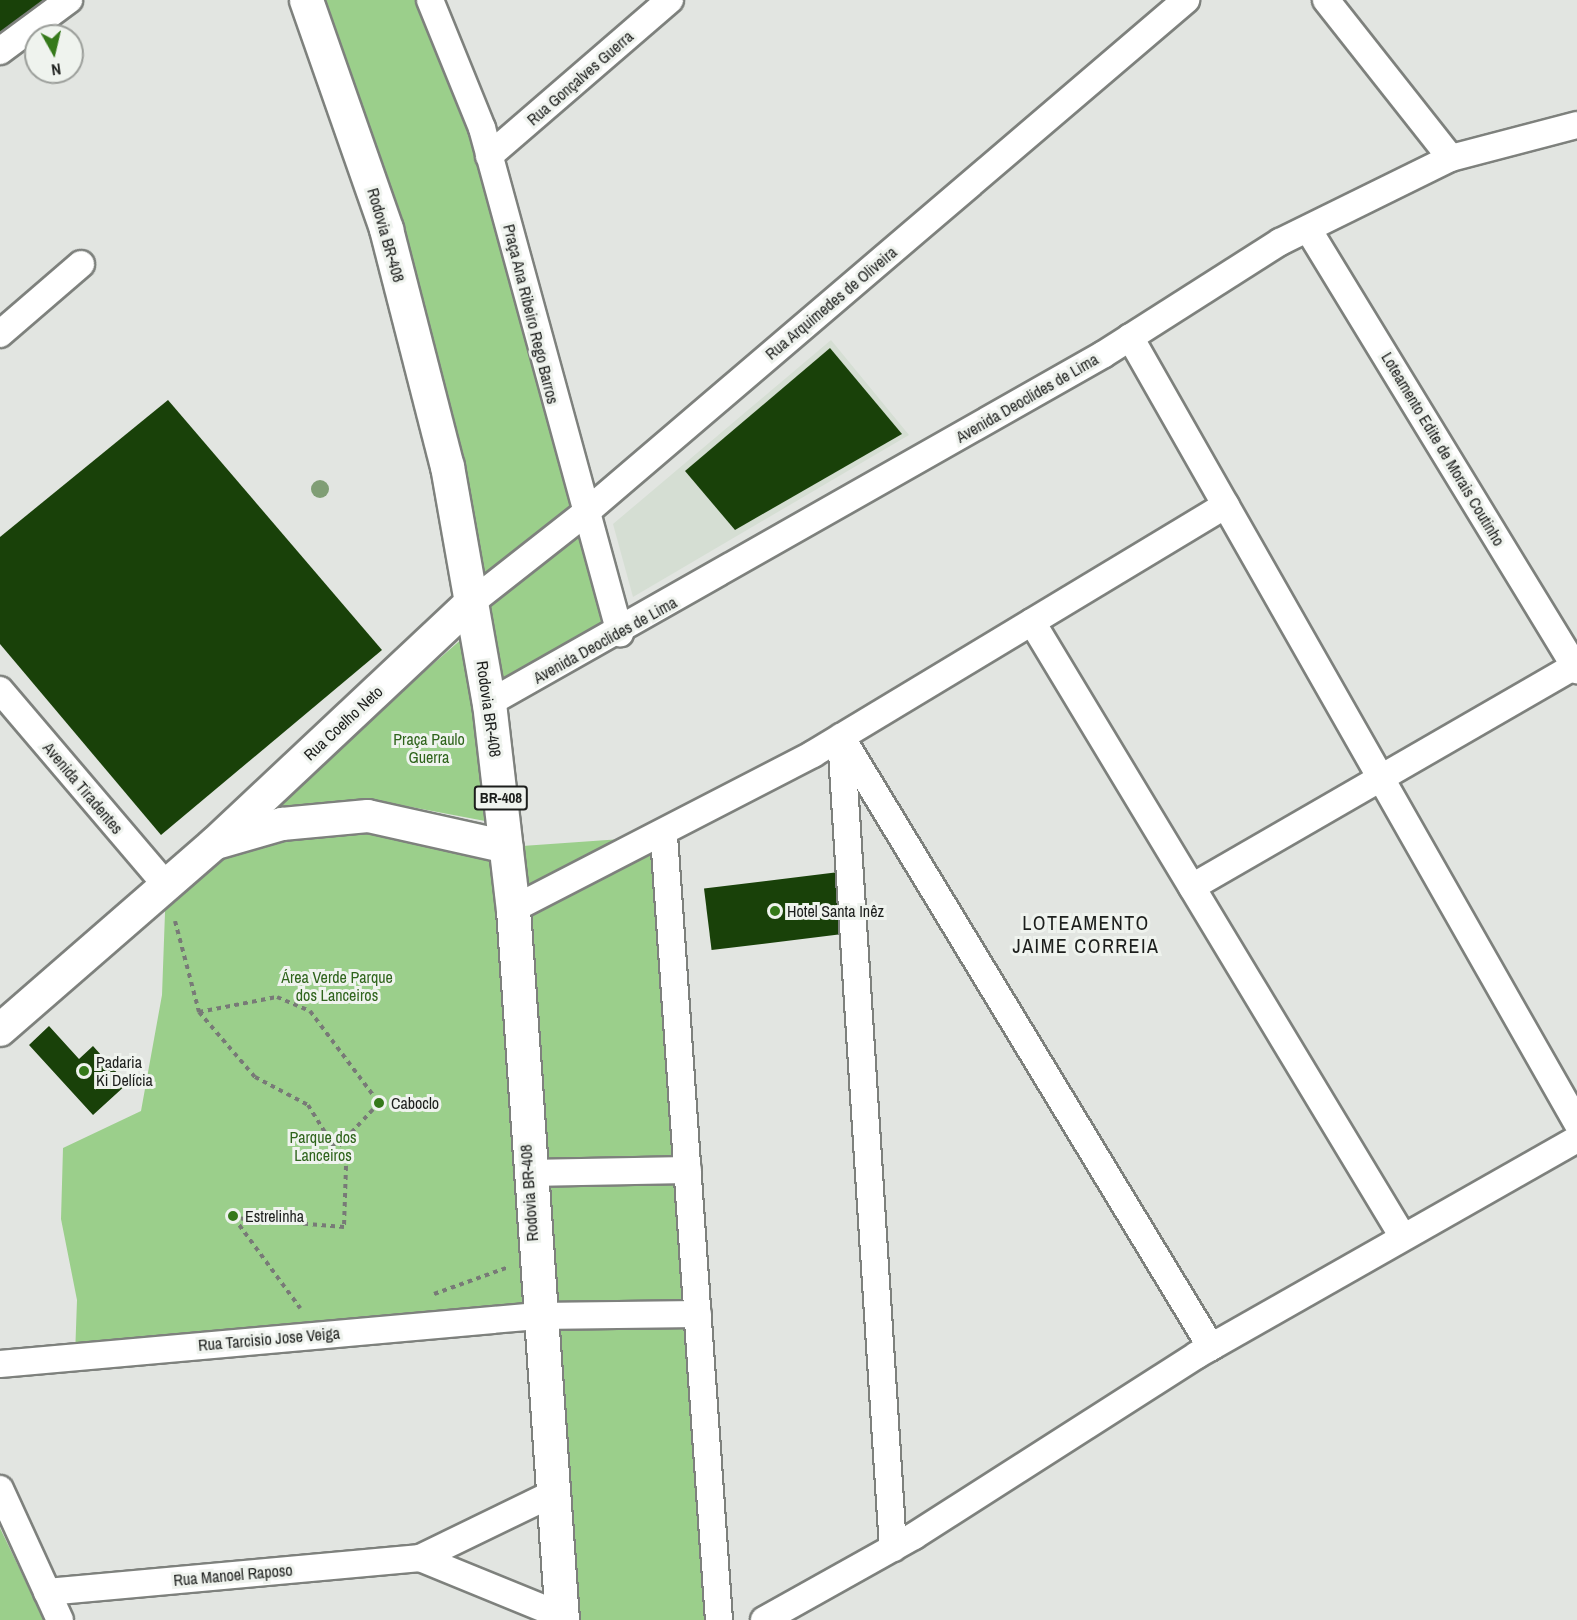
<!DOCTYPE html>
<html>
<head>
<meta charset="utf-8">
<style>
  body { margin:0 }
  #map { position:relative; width:1577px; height:1620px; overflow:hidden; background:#e2e5e1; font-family:"Archivo Narrow",sans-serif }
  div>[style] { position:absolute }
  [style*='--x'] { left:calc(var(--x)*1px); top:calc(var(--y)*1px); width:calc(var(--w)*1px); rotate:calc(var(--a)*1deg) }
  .built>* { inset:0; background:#d5ded3 }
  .green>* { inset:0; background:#9bcf8b }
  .building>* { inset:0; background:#194109; transform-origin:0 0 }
  .path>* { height:4px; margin-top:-2px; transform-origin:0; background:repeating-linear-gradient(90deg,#787a77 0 4.5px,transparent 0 9px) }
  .roads { filter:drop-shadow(2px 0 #7e817d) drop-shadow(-2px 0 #7e817d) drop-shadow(0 2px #7e817d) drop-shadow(0 -2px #7e817d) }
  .minor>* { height:26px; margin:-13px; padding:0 13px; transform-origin:13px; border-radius:13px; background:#fff }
  .tertiary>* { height:32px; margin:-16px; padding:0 16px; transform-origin:16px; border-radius:16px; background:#fff }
  .primary>* { height:33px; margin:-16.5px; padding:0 16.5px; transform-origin:16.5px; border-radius:16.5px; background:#fff }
  .trees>* { width:18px; height:18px; margin:-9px; border-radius:50%; background:#809e75 }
  .dots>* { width:16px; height:16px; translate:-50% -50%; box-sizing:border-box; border:3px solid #eff3ee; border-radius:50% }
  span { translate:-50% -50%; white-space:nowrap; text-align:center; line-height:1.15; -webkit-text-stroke:6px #eff3ee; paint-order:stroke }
  .shield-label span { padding:2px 4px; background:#eff3ee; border:2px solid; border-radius:4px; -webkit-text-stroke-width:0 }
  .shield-label { font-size:15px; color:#1c1e1c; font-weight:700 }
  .street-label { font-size:16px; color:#1c1e1c }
  .park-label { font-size:16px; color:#2f641c }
  .poi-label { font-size:16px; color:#1c1e1c }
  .left { translate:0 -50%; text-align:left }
  .quarter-label { font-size:20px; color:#1c1e1c; letter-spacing:1.5px }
  .north { position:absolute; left:24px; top:24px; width:60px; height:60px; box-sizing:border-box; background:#eff3ee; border:2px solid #9b9e9a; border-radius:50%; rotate:172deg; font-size:16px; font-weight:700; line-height:24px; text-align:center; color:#1c1e1c }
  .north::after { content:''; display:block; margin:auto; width:21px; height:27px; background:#35791a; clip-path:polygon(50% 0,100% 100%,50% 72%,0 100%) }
</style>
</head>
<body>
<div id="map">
  <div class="built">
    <div style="clip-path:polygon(831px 340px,909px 435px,633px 597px,613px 524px)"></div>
  </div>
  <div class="green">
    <div style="clip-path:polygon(301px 0,430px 0,620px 633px,489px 703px,447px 466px)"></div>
    <div style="clip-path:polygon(472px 630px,501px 824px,374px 800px,304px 808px,248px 826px)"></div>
    <div style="clip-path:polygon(335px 817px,507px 847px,664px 836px,719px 1620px,562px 1620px,537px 1316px,75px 1356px,77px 1300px,61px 1219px,63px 1148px,141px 1111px,162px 995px,166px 885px,214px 844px)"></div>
    <div style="clip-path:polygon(0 1528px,44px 1620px,0 1620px)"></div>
  </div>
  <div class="building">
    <div style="clip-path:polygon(0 0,50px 0,0 39px)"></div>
    <div style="clip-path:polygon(830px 348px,902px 434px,735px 530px,685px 471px)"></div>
    <div style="clip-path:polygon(168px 400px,382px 650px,161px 835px,0 644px,0 537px)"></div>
    <div style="left:839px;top:872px;width:62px;height:136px;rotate:83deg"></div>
    <div style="clip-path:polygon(49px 1026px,79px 1059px,93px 1046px,127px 1084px,93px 1115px,29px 1045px)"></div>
  </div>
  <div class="path">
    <div style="--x:175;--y:921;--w:94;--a:75.2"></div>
    <div style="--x:199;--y:1012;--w:86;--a:49.3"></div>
    <div style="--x:255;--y:1077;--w:60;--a:27.8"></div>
    <div style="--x:308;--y:1105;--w:72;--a:58.1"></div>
    <div style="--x:346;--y:1166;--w:61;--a:91.9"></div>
    <div style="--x:344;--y:1227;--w:110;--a:-175.3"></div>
    <div style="--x:234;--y:1218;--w:112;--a:53.7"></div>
    <div style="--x:199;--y:1012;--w:79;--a:-10.9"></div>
    <div style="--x:277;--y:997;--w:36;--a:23"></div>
    <div style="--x:310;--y:1011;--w:115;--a:53.1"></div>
    <div style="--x:379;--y:1103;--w:64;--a:133.1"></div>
    <div style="--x:434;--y:1294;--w:77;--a:-19.9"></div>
  </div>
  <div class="roads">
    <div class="minor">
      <div style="--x:430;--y:0;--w:138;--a:67.9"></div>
      <div style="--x:482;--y:128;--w:524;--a:74.72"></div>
      <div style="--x:1326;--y:0;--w:201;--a:51.7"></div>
      <div style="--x:0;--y:51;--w:86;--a:-36.5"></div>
      <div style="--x:489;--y:156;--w:239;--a:-40.8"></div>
      <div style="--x:1308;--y:229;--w:517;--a:58.62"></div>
      <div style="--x:0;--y:334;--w:107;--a:-40.8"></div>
      <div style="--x:1130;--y:337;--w:904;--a:60.37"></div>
      <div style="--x:472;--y:602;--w:142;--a:-38.2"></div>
      <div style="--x:584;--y:514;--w:792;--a:-40.49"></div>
      <div style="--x:1032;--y:622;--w:718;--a:58.9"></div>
      <div style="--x:0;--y:690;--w:256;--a:49.6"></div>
      <div style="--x:489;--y:703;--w:707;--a:-29.57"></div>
      <div style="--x:1104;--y:354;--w:209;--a:-32.5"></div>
      <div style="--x:1280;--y:242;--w:191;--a:-26.2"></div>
      <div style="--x:1451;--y:158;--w:130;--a:-14.7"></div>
      <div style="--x:841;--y:737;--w:813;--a:86.33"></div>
      <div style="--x:843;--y:740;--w:710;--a:58.77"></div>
      <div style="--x:664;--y:836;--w:786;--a:85.99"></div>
      <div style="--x:1192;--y:887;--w:444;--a:-30"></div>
      <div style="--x:513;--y:909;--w:338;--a:-27.3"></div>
      <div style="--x:813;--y:754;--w:482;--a:-31.1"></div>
      <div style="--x:528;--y:1173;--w:160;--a:-1.1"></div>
      <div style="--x:0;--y:1364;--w:540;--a:-5.1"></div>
      <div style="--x:538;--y:1316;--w:160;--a:-0.7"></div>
      <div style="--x:0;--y:1489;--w:144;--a:65.4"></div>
      <div style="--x:420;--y:1558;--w:153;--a:22.2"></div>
      <div style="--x:47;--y:1592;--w:375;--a:-5.2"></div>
      <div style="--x:420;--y:1558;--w:149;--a:-25.9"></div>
      <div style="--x:764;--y:1620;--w:172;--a:-29.2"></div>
      <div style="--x:914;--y:1536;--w:336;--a:-32.6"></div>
      <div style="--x:1197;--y:1355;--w:437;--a:-29.6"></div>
    </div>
    <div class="tertiary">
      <div style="--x:220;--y:842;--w:65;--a:-16.2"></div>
      <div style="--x:282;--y:824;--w:86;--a:-5.3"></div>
      <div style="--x:368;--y:816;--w:142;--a:12.6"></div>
      <div style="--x:0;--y:1030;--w:284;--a:-41"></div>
      <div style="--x:214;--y:844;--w:354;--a:-43.2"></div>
    </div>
    <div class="primary">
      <div style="--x:306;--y:0;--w:243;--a:70.7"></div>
      <div style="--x:386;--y:229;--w:245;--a:75.6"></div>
      <div style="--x:447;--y:466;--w:241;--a:80"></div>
      <div style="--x:489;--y:703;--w:207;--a:83.4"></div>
      <div style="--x:513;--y:909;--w:713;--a:86.06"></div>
    </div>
  </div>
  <div class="trees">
    <div style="left:320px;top:489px"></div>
  </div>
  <div class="dots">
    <div style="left:775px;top:911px;background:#35791a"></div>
    <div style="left:84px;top:1071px;background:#35791a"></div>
    <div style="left:379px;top:1103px;background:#35791a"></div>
    <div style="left:233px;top:1216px;background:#35791a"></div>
  </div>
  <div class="shield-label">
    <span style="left:501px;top:798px">BR-408</span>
  </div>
  <div class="street-label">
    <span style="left:580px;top:78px;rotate:-41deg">Rua Gonçalves Guerra</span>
    <span style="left:386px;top:235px;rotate:74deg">Rodovia BR-408</span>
    <span style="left:831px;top:303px;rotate:-40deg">Rua Arquimedes de Oliveira</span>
    <span style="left:531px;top:314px;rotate:76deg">Praça Ana Ribeiro Rego Barros</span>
    <span style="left:1027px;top:398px;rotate:-30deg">Avenida Deoclides de Lima</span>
    <span style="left:1443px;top:449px;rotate:59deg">Loteamento Edite de Morais Coutinho</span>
    <span style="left:605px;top:640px;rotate:-29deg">Avenida Deoclides de Lima</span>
    <span style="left:489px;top:709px;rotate:82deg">Rodovia BR-408</span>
    <span style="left:343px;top:723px;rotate:-43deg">Rua Coelho Neto</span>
    <span style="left:83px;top:788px;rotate:50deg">Avenida Tiradentes</span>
    <span style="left:529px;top:1193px;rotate:-94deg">Rodovia BR-408</span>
    <span style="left:269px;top:1339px;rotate:-5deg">Rua Tarcisio Jose Veiga</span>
    <span style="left:233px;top:1575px;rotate:-5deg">Rua Manoel Raposo</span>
  </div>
  <div class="park-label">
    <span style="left:429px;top:748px">Praça Paulo<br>Guerra</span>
    <span style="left:337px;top:986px">Área Verde Parque<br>dos Lanceiros</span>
    <span style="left:323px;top:1146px">Parque dos<br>Lanceiros</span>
  </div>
  <div class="poi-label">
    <span class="left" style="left:787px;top:911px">Hotel Santa Inêz</span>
    <span class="left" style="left:96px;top:1071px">Padaria<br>Ki Delícia</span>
    <span class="left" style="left:391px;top:1103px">Caboclo</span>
    <span class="left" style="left:245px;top:1216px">Estrelinha</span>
  </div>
  <div class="quarter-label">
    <span style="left:1086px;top:934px">LOTEAMENTO<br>JAIME CORREIA</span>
  </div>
  <div class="north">N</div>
</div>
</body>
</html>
